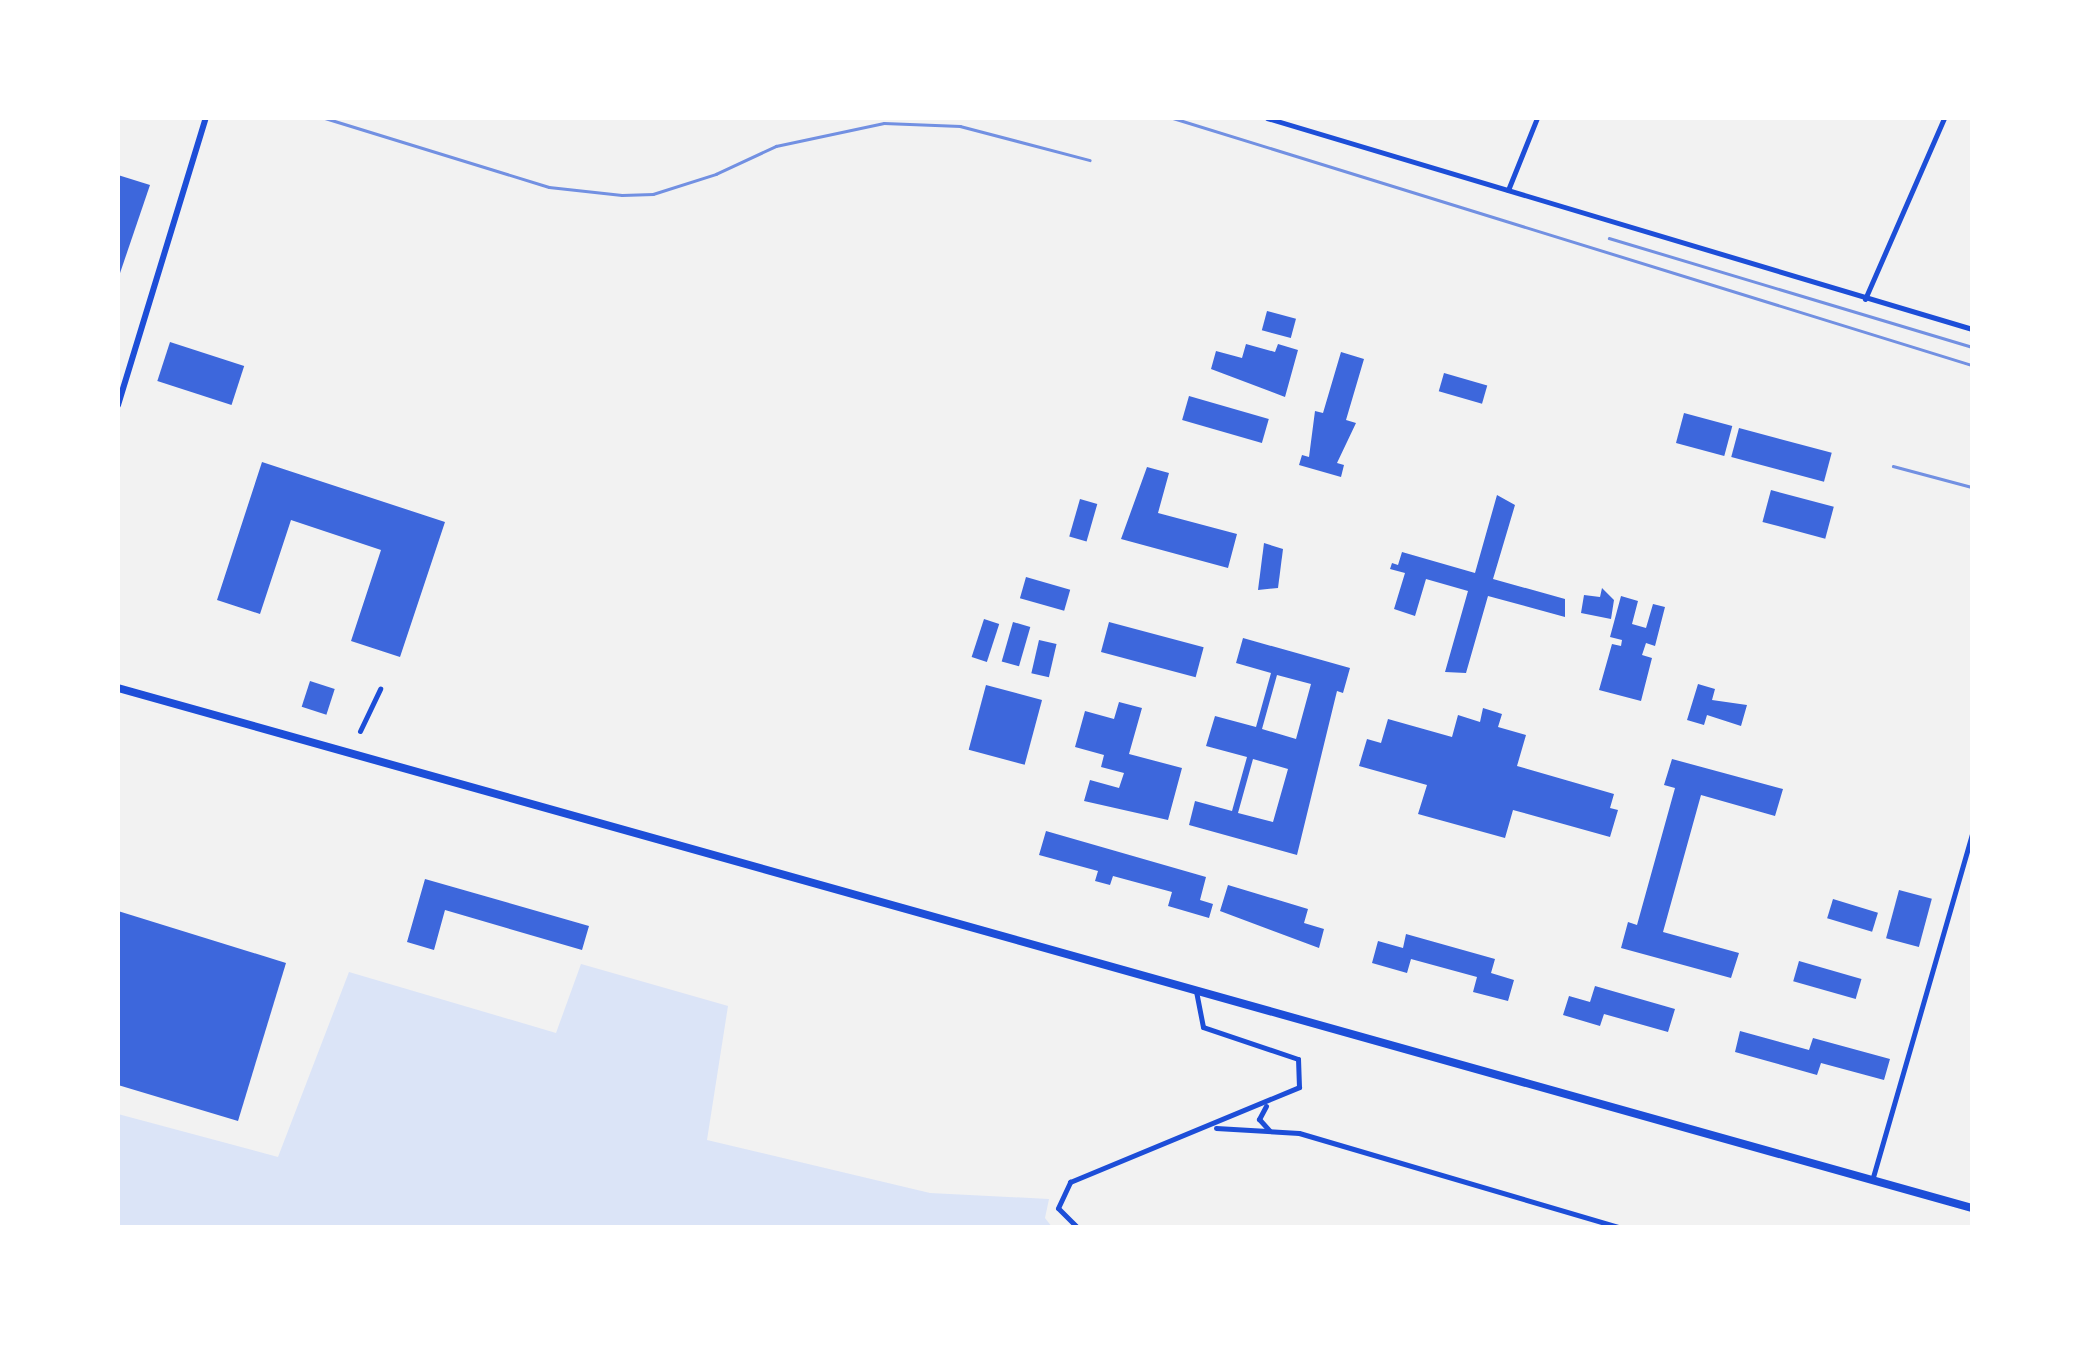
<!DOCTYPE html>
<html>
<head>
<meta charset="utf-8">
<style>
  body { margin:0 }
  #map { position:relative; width:2090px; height:1345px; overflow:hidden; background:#f2f2f2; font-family:Figtree,sans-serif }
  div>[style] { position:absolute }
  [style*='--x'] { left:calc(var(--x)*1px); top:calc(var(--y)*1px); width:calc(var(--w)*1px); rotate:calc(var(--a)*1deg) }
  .green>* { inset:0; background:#dbe4f7 }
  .building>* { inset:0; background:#3d67dc; transform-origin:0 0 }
  .minor>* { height:5px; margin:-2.5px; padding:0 2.5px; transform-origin:2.5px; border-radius:2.5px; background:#1d4ed8 }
  .tertiary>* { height:6px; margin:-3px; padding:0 3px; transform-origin:3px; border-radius:3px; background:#1d4ed8 }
  .primary>* { height:8px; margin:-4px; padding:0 4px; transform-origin:4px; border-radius:4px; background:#1d4ed8 }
  .rail>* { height:2.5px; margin:-1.25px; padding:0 1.25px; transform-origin:1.25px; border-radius:1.25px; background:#7290e2 }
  span { translate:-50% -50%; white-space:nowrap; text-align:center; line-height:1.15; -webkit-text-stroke:10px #fff; paint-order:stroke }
  .frame { position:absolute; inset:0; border:120px solid #fff; pointer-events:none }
</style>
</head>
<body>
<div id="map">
  <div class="green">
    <div style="clip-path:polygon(581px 964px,728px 1006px,707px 1140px,930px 1193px,1049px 1199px,1045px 1218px,1052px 1227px,118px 1227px,118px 1114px,278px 1157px,349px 972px,556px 1033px)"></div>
  </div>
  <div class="building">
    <div style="clip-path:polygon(118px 175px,150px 185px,118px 279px)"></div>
    <div style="left:1267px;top:311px;width:30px;height:20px;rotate:15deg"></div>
    <div style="left:170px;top:342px;width:78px;height:41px;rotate:18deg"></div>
    <div style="clip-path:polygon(1246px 344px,1275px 352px,1278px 344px,1298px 350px,1285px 397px,1211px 369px,1216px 351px,1242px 358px)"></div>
    <div style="clip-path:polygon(1341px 352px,1364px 359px,1346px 420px,1356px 423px,1337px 463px,1344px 465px,1341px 477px,1299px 465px,1302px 455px,1309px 457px,1315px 411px,1323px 413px)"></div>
    <div style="left:1444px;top:373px;width:45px;height:19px;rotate:16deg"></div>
    <div style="left:1189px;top:396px;width:83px;height:25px;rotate:16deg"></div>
    <div style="left:1684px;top:413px;width:50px;height:31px;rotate:15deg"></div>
    <div style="left:1739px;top:428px;width:96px;height:30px;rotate:15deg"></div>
    <div style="clip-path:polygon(262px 462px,445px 522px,400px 657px,351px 641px,381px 550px,291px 520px,260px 614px,217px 600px)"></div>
    <div style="clip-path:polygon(1147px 467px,1169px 473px,1158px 513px,1237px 534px,1228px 568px,1121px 539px)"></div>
    <div style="left:1771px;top:490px;width:65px;height:33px;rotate:15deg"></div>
    <div style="clip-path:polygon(1497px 495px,1515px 505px,1493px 579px,1565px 599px,1565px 617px,1488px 596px,1466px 673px,1445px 672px,1468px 591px,1426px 579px,1415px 616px,1394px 609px,1405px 573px,1390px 569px,1392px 563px,1398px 565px,1402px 552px,1475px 573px)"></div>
    <div style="left:1080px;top:499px;width:18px;height:39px;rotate:16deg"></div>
    <div style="clip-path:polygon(1264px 543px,1283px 549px,1278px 588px,1258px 590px)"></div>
    <div style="left:1026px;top:577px;width:46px;height:22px;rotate:16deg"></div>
    <div style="clip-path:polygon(1602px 588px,1614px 600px,1611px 619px,1581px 613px,1584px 595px,1600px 597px)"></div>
    <div style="clip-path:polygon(1621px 596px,1638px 601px,1632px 624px,1646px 628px,1653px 604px,1665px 607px,1655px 646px,1646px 643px,1642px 655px,1652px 658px,1641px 701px,1599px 690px,1612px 644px,1621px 646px,1622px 640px,1610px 637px)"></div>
    <div style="left:984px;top:619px;width:16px;height:40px;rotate:18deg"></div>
    <div style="left:1013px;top:622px;width:18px;height:41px;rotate:16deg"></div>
    <div style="left:1109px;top:622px;width:98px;height:31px;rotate:15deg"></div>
    <div style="clip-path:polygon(evenodd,1243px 638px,1350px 668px,1343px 693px,1337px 691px,1297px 855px,1189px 825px,1195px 801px,1232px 811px,1247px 757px,1206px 746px,1215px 716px,1256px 727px,1271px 673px,1236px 663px,1243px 638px,1277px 675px,1311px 684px,1296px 739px,1262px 729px,1277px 675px,1243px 638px,1253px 759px,1288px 769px,1273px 822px,1238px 813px,1253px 759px)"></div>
    <div style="left:1039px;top:640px;width:18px;height:34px;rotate:13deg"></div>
    <div style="left:310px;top:681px;width:26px;height:27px;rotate:18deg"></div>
    <div style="clip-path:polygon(1698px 684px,1715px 689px,1712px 700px,1747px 705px,1741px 726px,1707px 715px,1704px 725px,1687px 720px)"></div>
    <div style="left:986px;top:685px;width:58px;height:67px;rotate:15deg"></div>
    <div style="clip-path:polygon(1119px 702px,1142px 708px,1129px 754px,1182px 768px,1168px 820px,1084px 801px,1090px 780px,1119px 788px,1124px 773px,1101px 767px,1104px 755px,1075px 747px,1085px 711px,1114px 719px)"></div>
    <div style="clip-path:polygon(1483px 708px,1502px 714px,1498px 727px,1526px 735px,1517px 766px,1614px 794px,1610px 808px,1618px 810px,1610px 837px,1513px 810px,1505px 838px,1418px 814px,1427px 785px,1359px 766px,1367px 739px,1381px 743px,1388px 719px,1452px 737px,1458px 715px,1480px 722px)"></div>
    <div style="clip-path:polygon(1672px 759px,1783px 789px,1775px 816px,1701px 795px,1663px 932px,1739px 953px,1731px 978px,1621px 948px,1628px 922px,1637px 925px,1675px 788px,1664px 785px)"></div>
    <div style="clip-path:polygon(1046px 831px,1206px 877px,1200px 900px,1213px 904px,1209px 918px,1168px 906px,1172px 892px,1113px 876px,1110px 885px,1095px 881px,1098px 871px,1039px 855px)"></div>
    <div style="clip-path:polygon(425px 879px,589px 926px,582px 950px,445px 910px,434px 950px,407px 942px)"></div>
    <div style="clip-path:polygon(1228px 885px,1308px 909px,1304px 923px,1324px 929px,1319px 948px,1220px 911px)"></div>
    <div style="left:1899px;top:890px;width:34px;height:50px;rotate:15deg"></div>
    <div style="left:1833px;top:899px;width:47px;height:20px;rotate:17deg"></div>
    <div style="clip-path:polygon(118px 911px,286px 963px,238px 1121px,118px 1085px)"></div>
    <div style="clip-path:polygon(1406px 934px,1495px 959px,1491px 973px,1514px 980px,1508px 1001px,1473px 992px,1477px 977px,1411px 959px,1407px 973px,1372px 963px,1378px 941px,1403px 948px)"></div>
    <div style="left:1799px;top:961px;width:65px;height:21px;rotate:16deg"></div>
    <div style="clip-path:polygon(1595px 986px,1675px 1009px,1668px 1032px,1604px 1014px,1600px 1026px,1563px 1015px,1569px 996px,1590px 1002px)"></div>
    <div style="clip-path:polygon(1740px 1031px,1809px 1050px,1813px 1038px,1890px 1059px,1884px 1080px,1821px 1063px,1817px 1075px,1735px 1052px)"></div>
  </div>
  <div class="minor">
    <div style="--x:1267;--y:118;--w:736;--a:16.66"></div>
    <div style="--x:1508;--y:190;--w:78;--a:-68.1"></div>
    <div style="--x:1865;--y:299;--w:197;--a:-66.4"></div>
    <div style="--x:360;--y:731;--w:47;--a:-64.5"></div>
    <div style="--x:1266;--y:1106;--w:15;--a:118"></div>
    <div style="--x:1259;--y:1119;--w:15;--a:48"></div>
    <div style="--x:1216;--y:1128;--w:83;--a:3.4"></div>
    <div style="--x:1299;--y:1133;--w:336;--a:16.4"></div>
    <div style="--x:1873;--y:1177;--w:358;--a:-73.9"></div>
    <div style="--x:1078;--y:1228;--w:28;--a:-135"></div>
    <div style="--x:1058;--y:1208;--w:29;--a:-65"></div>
    <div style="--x:1070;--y:1182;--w:248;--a:-22.5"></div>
    <div style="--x:1299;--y:1087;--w:28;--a:-92"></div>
    <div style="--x:1298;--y:1059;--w:100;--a:-161.4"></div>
    <div style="--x:1203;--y:1027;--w:36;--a:-101"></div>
  </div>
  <div class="tertiary">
    <div style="--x:118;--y:405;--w:300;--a:-73"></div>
  </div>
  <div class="primary">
    <div style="--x:118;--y:688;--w:1926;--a:15.67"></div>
  </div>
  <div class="rail">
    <div style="--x:325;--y:118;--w:234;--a:17.1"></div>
    <div style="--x:549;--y:187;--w:73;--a:6.3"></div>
    <div style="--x:622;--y:195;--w:31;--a:-2"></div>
    <div style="--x:653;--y:194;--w:66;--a:-17.6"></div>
    <div style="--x:716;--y:174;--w:66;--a:-25"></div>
    <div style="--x:776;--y:146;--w:110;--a:-12"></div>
    <div style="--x:884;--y:123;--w:76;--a:2.3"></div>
    <div style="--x:960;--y:126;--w:134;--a:14.7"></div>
    <div style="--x:1173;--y:118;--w:836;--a:17.18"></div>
    <div style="--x:1609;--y:238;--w:379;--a:16.7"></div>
    <div style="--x:1893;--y:466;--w:82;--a:14.9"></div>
  </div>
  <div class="frame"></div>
</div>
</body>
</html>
